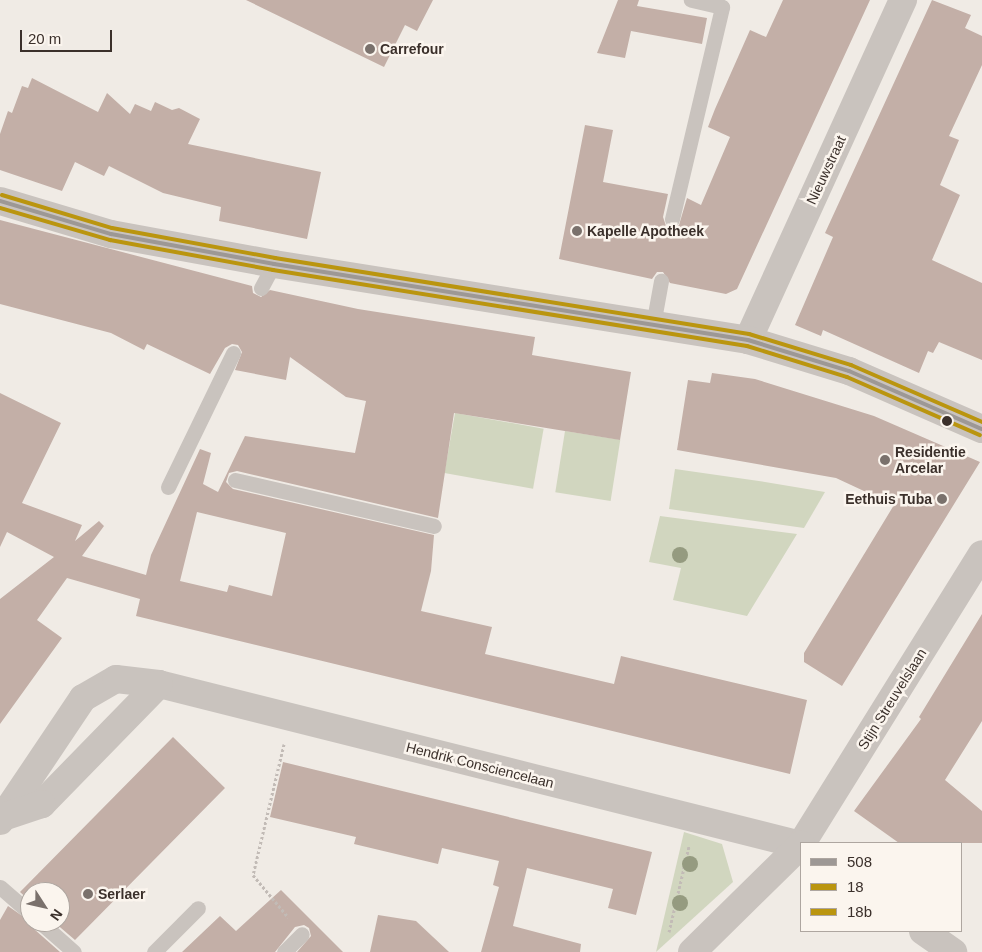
<!DOCTYPE html>
<html>
<head>
<meta charset="utf-8">
<style>
  body { margin:0 }
  #map { position:relative; width:982px; height:952px; overflow:hidden; background:#f0ebe5; font-family:Arial,sans-serif }
  div>[style] { position:absolute }
  [style*='--x'] { left:calc(var(--x)*1px); top:calc(var(--y)*1px); width:calc(var(--w)*1px); rotate:calc(var(--a)*1deg) }
  .green>* { inset:0; background:#d1d6bf; transform-origin:0 0 }
  .building>* { inset:0; background:#c3afa7 }
  .path>* { height:3px; margin-top:-1.5px; transform-origin:0; background:repeating-linear-gradient(90deg,#c2bbb6 0 2.5px,transparent 0 5px) }
  .service>* { height:15px; margin:-7.5px; padding:0 7.5px; transform-origin:7.5px; border-radius:7.5px; background:#c9c3be }
  .minor>* { height:28px; margin:-14px; padding:0 14px; transform-origin:14px; border-radius:14px; background:#c9c3be }
  .tertiary>* { height:28px; margin:-14px; padding:0 14px; transform-origin:14px; border-radius:14px; background:#c9c3be }
  .bus-1>* { height:4px; margin:-2px; padding:0 2px; transform-origin:2px; border-radius:2px; background:#9d9895 }
  .bus-2>* { height:4px; margin:-2px; padding:0 2px; transform-origin:2px; border-radius:2px; background:#ba950f }
  .bus-3>* { height:4px; margin:-2px; padding:0 2px; transform-origin:2px; border-radius:2px; background:#ba950f }
  .trees>* { width:16px; height:16px; margin:-8px; border-radius:50%; background:#959b80 }
  .dots>* { width:14px; height:14px; translate:-50% -50%; box-sizing:border-box; border:2px solid #fbf5ee; border-radius:50% }
  span { translate:-50% -50%; white-space:nowrap; text-align:center; line-height:1.15; -webkit-text-stroke:5px #fbf5ee; paint-order:stroke }
  .poi-label { font-size:14px; color:#3b302b; font-weight:700 }
  .left { translate:0 -50%; text-align:left }
  .right { translate:-100% -50%; text-align:right }
  .street-label { font-size:14px; color:#3b302b }
  .legend { position:absolute; left:800px; top:842px; width:162px; height:90px; box-sizing:border-box; background:#fbf5ee; border:1px solid #aea6a0; margin:0; padding:6px 9px; list-style:none; font-size:15px; color:#3b302b }
  .legend li { display:flex; align-items:center; gap:10px; height:25px }
  .legend b { width:25px; border:1px solid #aea6a0 }
  .north { position:absolute; left:20px; top:882px; width:50px; height:50px; box-sizing:border-box; background:#fbf5ee; border:1px solid #aea6a0; border-radius:50%; rotate:125deg; font-size:14px; font-weight:700; line-height:20px; text-align:center; color:#3b302b }
  .north::after { content:''; display:block; margin:auto; width:18px; height:22px; background:#7a716c; clip-path:polygon(50% 0,100% 100%,50% 72%,0 100%) }
  .scale { position:absolute; left:20px; top:30px; width:92px; height:22px; box-sizing:border-box; border:2px solid #3b302b; border-top:0; padding-left:6px; font-size:15px; line-height:18px; white-space:nowrap; color:#3b302b; -webkit-text-stroke:4px #fbf5ee; paint-order:stroke }
</style>
</head>
<body>
<div id="map">
  <div class="green">
    <div style="left:455px;top:413px;width:90px;height:61px;rotate:10deg"></div>
    <div style="left:565px;top:431px;width:56px;height:62px;rotate:9deg"></div>
    <div style="clip-path:polygon(675px 469px,765px 482px,825px 492px,804px 528px,669px 509px)"></div>
    <div style="clip-path:polygon(660px 516px,797px 534px,747px 616px,673px 600px,681px 568px,649px 562px)"></div>
    <div style="clip-path:polygon(684px 832px,722px 844px,733px 882px,656px 952px)"></div>
  </div>
  <div class="building">
    <div style="clip-path:polygon(246px 0,433px 0,417px 31px,405px 25px,384px 67px)"></div>
    <div style="clip-path:polygon(618px 0,639px 0,637px 6px,707px 18px,702px 44px,631px 31px,625px 58px,597px 53px)"></div>
    <div style="clip-path:polygon(783px 0,870px 0,737px 289px,726px 294px,670px 283px,663px 272px,657px 272px,652px 279px,559px 259px,585px 125px,613px 130px,603px 182px,668px 194px,663px 217px,666px 226px,674px 228px,679px 225px,687px 198px,701px 205px,730px 137px,708px 127px,715px 109px,750px 30px,766px 37px)"></div>
    <div style="clip-path:polygon(932px 0,971px 15px,965px 28px,982px 36px,982px 65px,949px 136px,959px 140px,940px 185px,960px 195px,932px 260px,982px 283px,982px 360px,939px 342px,933px 353px,928px 351px,919px 373px,823px 330px,821px 336px,795px 325px,833px 237px,825px 233px)"></div>
    <div style="clip-path:polygon(32px 78px,98px 112px,107px 93px,130px 114px,135px 104px,151px 111px,155px 102px,172px 110px,179px 108px,200px 119px,188px 144px,321px 172px,307px 239px,219px 221px,221px 207px,163px 193px,109px 166px,104px 176px,75px 162px,62px 191px,0 170px,0 134px,8px 111px,12px 113px,22px 86px,28px 88px)"></div>
    <div style="clip-path:polygon(evenodd,0 220px,252px 286px,253px 293px,261px 297px,270px 290px,358px 309px,535px 337px,532px 355px,631px 372px,620px 440px,454px 413px,438px 518px,237px 471px,229px 473px,226px 482px,233px 489px,434px 535px,431px 571px,421px 611px,492px 627px,485px 654px,614px 684px,621px 656px,807px 700px,790px 774px,136px 616px,140px 599px,67px 578px,37px 620px,62px 638px,0 724px,0 599px,54px 557px,7px 532px,0 547px,0 393px,61px 423px,22px 503px,82px 525px,75px 541px,99px 521px,104px 526px,82px 556px,146px 575px,151px 555px,200px 449px,211px 453px,203px 484px,218px 492px,245px 436px,355px 453px,366px 401px,346px 397px,290px 357px,286px 380px,235px 370px,242px 352px,238px 345px,232px 344px,225px 348px,210px 374px,147px 344px,144px 350px,111px 333px,0 304px,0 220px,197px 512px,286px 533px,272px 596px,229px 585px,227px 592px,180px 581px,197px 512px)"></div>
    <div style="clip-path:polygon(712px 373px,755px 379px,874px 416px,980px 462px,842px 686px,804px 662px,804px 653px,894px 505px,836px 478px,677px 450px,688px 380px,710px 383px)"></div>
    <div style="clip-path:polygon(982px 614px,982px 721px,945px 780px,982px 811px,982px 843px,899px 843px,854px 811px,921px 719px,919px 717px)"></div>
    <div style="clip-path:polygon(173px 737px,225px 788px,75px 940px,54px 922px,60px 922px,60px 892px,30px 892px,30px 901px,20px 892px)"></div>
    <div style="clip-path:polygon(283px 762px,652px 852px,636px 915px,608px 908px,613px 889px,527px 868px,513px 926px,581px 944px,580px 952px,481px 952px,499px 887px,493px 885px,499px 861px,442px 848px,438px 864px,354px 844px,356px 837px,270px 817px)"></div>
    <div style="clip-path:polygon(281px 890px,343px 952px,297px 952px,311px 936px,309px 928px,304px 925px,295px 927px,275px 952px,182px 952px,220px 916px,236px 931px)"></div>
    <div style="clip-path:polygon(8px 906px,31px 922px,34px 929px,60px 952px,0 952px,0 920px)"></div>
    <div style="clip-path:polygon(378px 915px,416px 921px,449px 952px,370px 952px)"></div>
  </div>
  <div class="path">
    <div style="--x:284;--y:744;--w:135;--a:103.3"></div>
    <div style="--x:253;--y:875;--w:55;--a:50.2"></div>
    <div style="--x:669;--y:932;--w:88;--a:-76.9"></div>
  </div>
  <div class="service">
    <div style="--x:672;--y:219;--w:218;--a:-76.7"></div>
    <div style="--x:722;--y:7;--w:32;--a:-167"></div>
    <div style="--x:261;--y:288;--w:27;--a:-62"></div>
    <div style="--x:653;--y:325;--w:45;--a:-79.7"></div>
    <div style="--x:235;--y:480;--w:204;--a:13"></div>
    <div style="--x:168;--y:487;--w:149;--a:-64.1"></div>
    <div style="--x:0;--y:887;--w:40;--a:41"></div>
    <div style="--x:40;--y:922;--w:45;--a:41.4"></div>
    <div style="--x:154;--y:952;--w:62;--a:-45"></div>
    <div style="--x:284;--y:952;--w:25;--a:-45"></div>
  </div>
  <div class="minor">
    <div style="--x:748;--y:340;--w:374;--a:-65.5"></div>
    <div style="--x:159;--y:684;--w:662;--a:14.08"></div>
    <div style="--x:0;--y:821;--w:5;--a:-53"></div>
    <div style="--x:3;--y:817;--w:143;--a:-56.1"></div>
    <div style="--x:83;--y:698;--w:38;--a:-30"></div>
    <div style="--x:116;--y:679;--w:43;--a:6.6"></div>
    <div style="--x:159;--y:684;--w:168;--a:134.3"></div>
    <div style="--x:42;--y:804;--w:41;--a:161.6"></div>
    <div style="--x:802;--y:843;--w:340;--a:-58.1"></div>
    <div style="--x:923;--y:931;--w:37;--a:35"></div>
    <div style="--x:692;--y:952;--w:153;--a:-44.5"></div>
  </div>
  <div class="tertiary">
    <div style="--x:0;--y:201;--w:116;--a:16.6"></div>
    <div style="--x:111;--y:234;--w:166;--a:10.4"></div>
    <div style="--x:274;--y:264;--w:480;--a:9.1"></div>
    <div style="--x:748;--y:340;--w:106;--a:17.1"></div>
    <div style="--x:849;--y:371;--w:145;--a:23.6"></div>
  </div>
  <div class="bus-1">
    <div style="--x:0;--y:201;--w:116;--a:16.6"></div>
    <div style="--x:111;--y:234;--w:166;--a:10.4"></div>
    <div style="--x:274;--y:264;--w:480;--a:9.1"></div>
    <div style="--x:748;--y:340;--w:106;--a:17.1"></div>
    <div style="--x:849;--y:371;--w:145;--a:23.6"></div>
  </div>
  <div class="bus-2">
    <div style="--x:0;--y:208;--w:115;--a:16.2"></div>
    <div style="--x:110;--y:240;--w:166;--a:10.4"></div>
    <div style="--x:273;--y:270;--w:480;--a:9.1"></div>
    <div style="--x:747;--y:346;--w:105;--a:17.2"></div>
    <div style="--x:847;--y:377;--w:145;--a:23.6"></div>
  </div>
  <div class="bus-3">
    <div style="--x:2;--y:195;--w:115;--a:16.7"></div>
    <div style="--x:112;--y:228;--w:166;--a:10.4"></div>
    <div style="--x:275;--y:258;--w:480;--a:9.1"></div>
    <div style="--x:749;--y:334;--w:107;--a:16.9"></div>
    <div style="--x:851;--y:365;--w:143;--a:23.5"></div>
  </div>
  <div class="trees">
    <div style="left:680px;top:555px"></div>
    <div style="left:690px;top:864px"></div>
    <div style="left:680px;top:903px"></div>
  </div>
  <div class="dots">
    <div style="left:370px;top:49px;background:#7a716c"></div>
    <div style="left:577px;top:231px;background:#7a716c"></div>
    <div style="left:947px;top:421px;background:#3b302b"></div>
    <div style="left:885px;top:460px;background:#7a716c"></div>
    <div style="left:942px;top:499px;background:#7a716c"></div>
    <div style="left:88px;top:894px;background:#7a716c"></div>
  </div>
  <div class="poi-label">
    <span class="left" style="left:380px;top:49px">Carrefour</span>
    <span class="left" style="left:587px;top:231px">Kapelle Apotheek</span>
    <span class="left" style="left:895px;top:460px">Residentie<br>Arcelar</span>
    <span class="right" style="left:932px;top:499px">Eethuis Tuba</span>
    <span class="left" style="left:98px;top:894px">Serlaer</span>
  </div>
  <div class="street-label">
    <span style="left:826px;top:170px;rotate:-65deg">Nieuwstraat</span>
    <span style="left:892px;top:699px;rotate:-58deg">Stijn Streuvelslaan</span>
    <span style="left:480px;top:765px;rotate:14deg">Hendrik Consciencelaan</span>
  </div>
  <ul class="legend">
  <li><b style="height:6px;background:#9d9895"></b>508</li>
  <li><b style="height:6px;background:#ba950f"></b>18</li>
  <li><b style="height:6px;background:#ba950f"></b>18b</li>
  </ul>
  <div class="north">N</div>
  <div class="scale">20 m</div>
</div>
</body>
</html>
